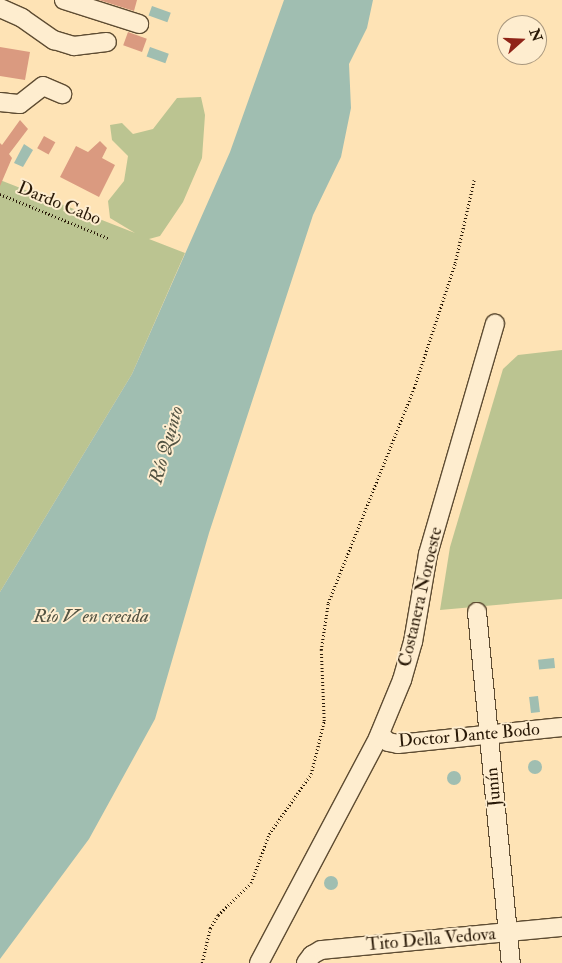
<!DOCTYPE html>
<html>
<head>
<meta charset="utf-8">
<style>
  body { margin:0 }
  #map { position:relative; width:562px; height:963px; overflow:hidden; background:#fee3b5; font-family:"IM FELL Double Pica",serif }
  div>[style] { position:absolute }
  [style*='--x'] { left:calc(var(--x)*1px); top:calc(var(--y)*1px); width:calc(var(--w)*1px); rotate:calc(var(--a)*1deg) }
  .green>* { inset:0; background:#bbc491 }
  .water>* { inset:0; background:#a0beb1; transform-origin:0 0 }
  .round { border-radius:50% }
  .building>* { inset:0; background:#da9a80; transform-origin:0 0 }
  .path>* { height:2.5px; margin-top:-1.25px; transform-origin:0; background:repeating-linear-gradient(90deg,#291907 0 1px,transparent 0 3.5px) }
  .roads { filter:drop-shadow(1px 0 #5e4c32) drop-shadow(-1px 0 #5e4c32) drop-shadow(0 1px #5e4c32) drop-shadow(0 -1px #5e4c32) }
  .minor>* { height:18px; margin:-9px; padding:0 9px; transform-origin:9px; border-radius:9px; background:#feedcf }
  span { translate:-50% -50%; white-space:nowrap; text-align:center; line-height:1.15; -webkit-text-stroke:4px #feedcf; paint-order:stroke }
  .street-label { font-size:18px; color:#291907 }
  .water-label { font-size:19px; color:#535342; font-style:italic }
  .north { position:absolute; left:497px; top:15px; width:50px; height:50px; box-sizing:border-box; background:#feedcf; border:1px solid #a9987f; border-radius:50%; rotate:70deg; font-size:14px; font-weight:700; line-height:20px; text-align:center; color:#291907 }
  .north::after { content:''; display:block; margin:auto; width:18px; height:22px; background:#8f2418; clip-path:polygon(50% 0,100% 100%,50% 72%,0 100%) }
</style>
</head>
<body>
<div id="map">
  <div class="green">
    <div style="clip-path:polygon(201px 97px,205px 115px,202px 158px,183px 202px,160px 236px,149px 239px,185px 253px,132px 374px,0 592px,0 180px,135px 233px,110px 218px,108px 201px,124px 181px,128px 156px,112px 140px,110px 125px,122px 123px,133px 134px,153px 129px,177px 98px)"></div>
    <div style="clip-path:polygon(562px 350px,562px 599px,440px 610px,450px 547px,503px 369px,518px 355px)"></div>
  </div>
  <div class="water">
    <div style="clip-path:polygon(284px 0,373px 0,367px 28px,349px 64px,351px 108px,341px 157px,313px 215px,209px 533px,155px 719px,89px 839px,0 959px,0 592px,132px 374px,230px 152px)"></div>
    <div style="left:152px;top:6px;width:20px;height:10px;rotate:20deg"></div>
    <div style="left:150px;top:47px;width:20px;height:10px;rotate:20deg"></div>
    <div style="clip-path:polygon(24px 144px,33px 150px,23px 167px,14px 163px)"></div>
    <div style="left:554px;top:658px;width:10px;height:16px;rotate:84deg"></div>
    <div style="left:538px;top:696px;width:16px;height:9px;rotate:83deg"></div>
    <div class="round" style="left:528px;top:760px;width:14px;height:14px"></div>
    <div class="round" style="left:447px;top:771px;width:14px;height:14px"></div>
    <div class="round" style="left:324px;top:876px;width:14px;height:14px"></div>
  </div>
  <div class="building">
    <div style="clip-path:polygon(99px 0,137px 0,134px 11px)"></div>
    <div style="left:128px;top:32px;width:20px;height:14px;rotate:20deg"></div>
    <div style="clip-path:polygon(0 47px,30px 52px,25px 80px,0 76px)"></div>
    <div style="clip-path:polygon(20px 120px,28px 129px,9px 154px,12px 158px,0 186px,0 143px,2px 145px)"></div>
    <div style="left:44px;top:136px;width:13px;height:14px;rotate:29deg"></div>
    <div style="clip-path:polygon(100px 141px,107px 148px,102px 158px,115px 165px,99px 197px,60px 177px,76px 146px,88px 152px)"></div>
  </div>
  <div class="path">
    <div style="--x:0;--y:194;--w:117;--a:22.2"></div>
    <div style="--x:202;--y:963;--w:36;--a:-77"></div>
    <div style="--x:210;--y:928;--w:15;--a:-58"></div>
    <div style="--x:218;--y:915;--w:46;--a:-44.1"></div>
    <div style="--x:251;--y:883;--w:52;--a:-69.8"></div>
    <div style="--x:269;--y:834;--w:73;--a:-55"></div>
    <div style="--x:311;--y:774;--w:55;--a:-76.2"></div>
    <div style="--x:324;--y:721;--w:71;--a:-92.4"></div>
    <div style="--x:321;--y:650;--w:48;--a:-81.5"></div>
    <div style="--x:328;--y:603;--w:232;--a:-68.2"></div>
    <div style="--x:414;--y:388;--w:132;--a:-71.8"></div>
    <div style="--x:455;--y:263;--w:85;--a:-77.1"></div>
  </div>
  <div class="roads">
    <div class="minor">
      <div style="--x:64;--y:0;--w:79;--a:17.7"></div>
      <div style="--x:0;--y:8;--w:24;--a:24"></div>
      <div style="--x:22;--y:18;--w:39;--a:35"></div>
      <div style="--x:54;--y:40;--w:21;--a:17"></div>
      <div style="--x:74;--y:46;--w:33;--a:-7"></div>
      <div style="--x:0;--y:102;--w:20;--a:6"></div>
      <div style="--x:20;--y:104;--w:29;--a:-38"></div>
      <div style="--x:43;--y:86;--w:21;--a:23"></div>
      <div style="--x:477;--y:612;--w:353;--a:84.5"></div>
      <div style="--x:380;--y:734;--w:11;--a:45"></div>
      <div style="--x:388;--y:742;--w:10;--a:11"></div>
      <div style="--x:398;--y:744;--w:165;--a:-5.9"></div>
      <div style="--x:259;--y:963;--w:255;--a:-62.1"></div>
      <div style="--x:378;--y:738;--w:63;--a:-67.5"></div>
      <div style="--x:402;--y:680;--w:40;--a:-74"></div>
      <div style="--x:413;--y:642;--w:89;--a:-80.3"></div>
      <div style="--x:428;--y:554;--w:240;--a:-73.8"></div>
      <div style="--x:306;--y:963;--w:10;--a:-53"></div>
      <div style="--x:312;--y:955;--w:10;--a:-29"></div>
      <div style="--x:321;--y:950;--w:242;--a:-5.5"></div>
    </div>
  </div>
  <div class="street-label">
    <span style="left:59px;top:204px;rotate:22deg">Dardo Cabo</span>
    <span style="left:421px;top:597px;rotate:-77deg">Costanera Noroeste</span>
    <span style="left:469px;top:736px;rotate:-5deg">Doctor Dante Bodo</span>
    <span style="left:494px;top:787px;rotate:-95deg">Junín</span>
    <span style="left:431px;top:940px;rotate:-5deg">Tito Della Vedova</span>
  </div>
  <div class="water-label">
    <span style="left:167px;top:445px;rotate:-74deg">Río Quinto</span>
    <span style="left:91px;top:617px">Río V en crecida</span>
  </div>
  <div class="north">N</div>
</div>
</body>
</html>
